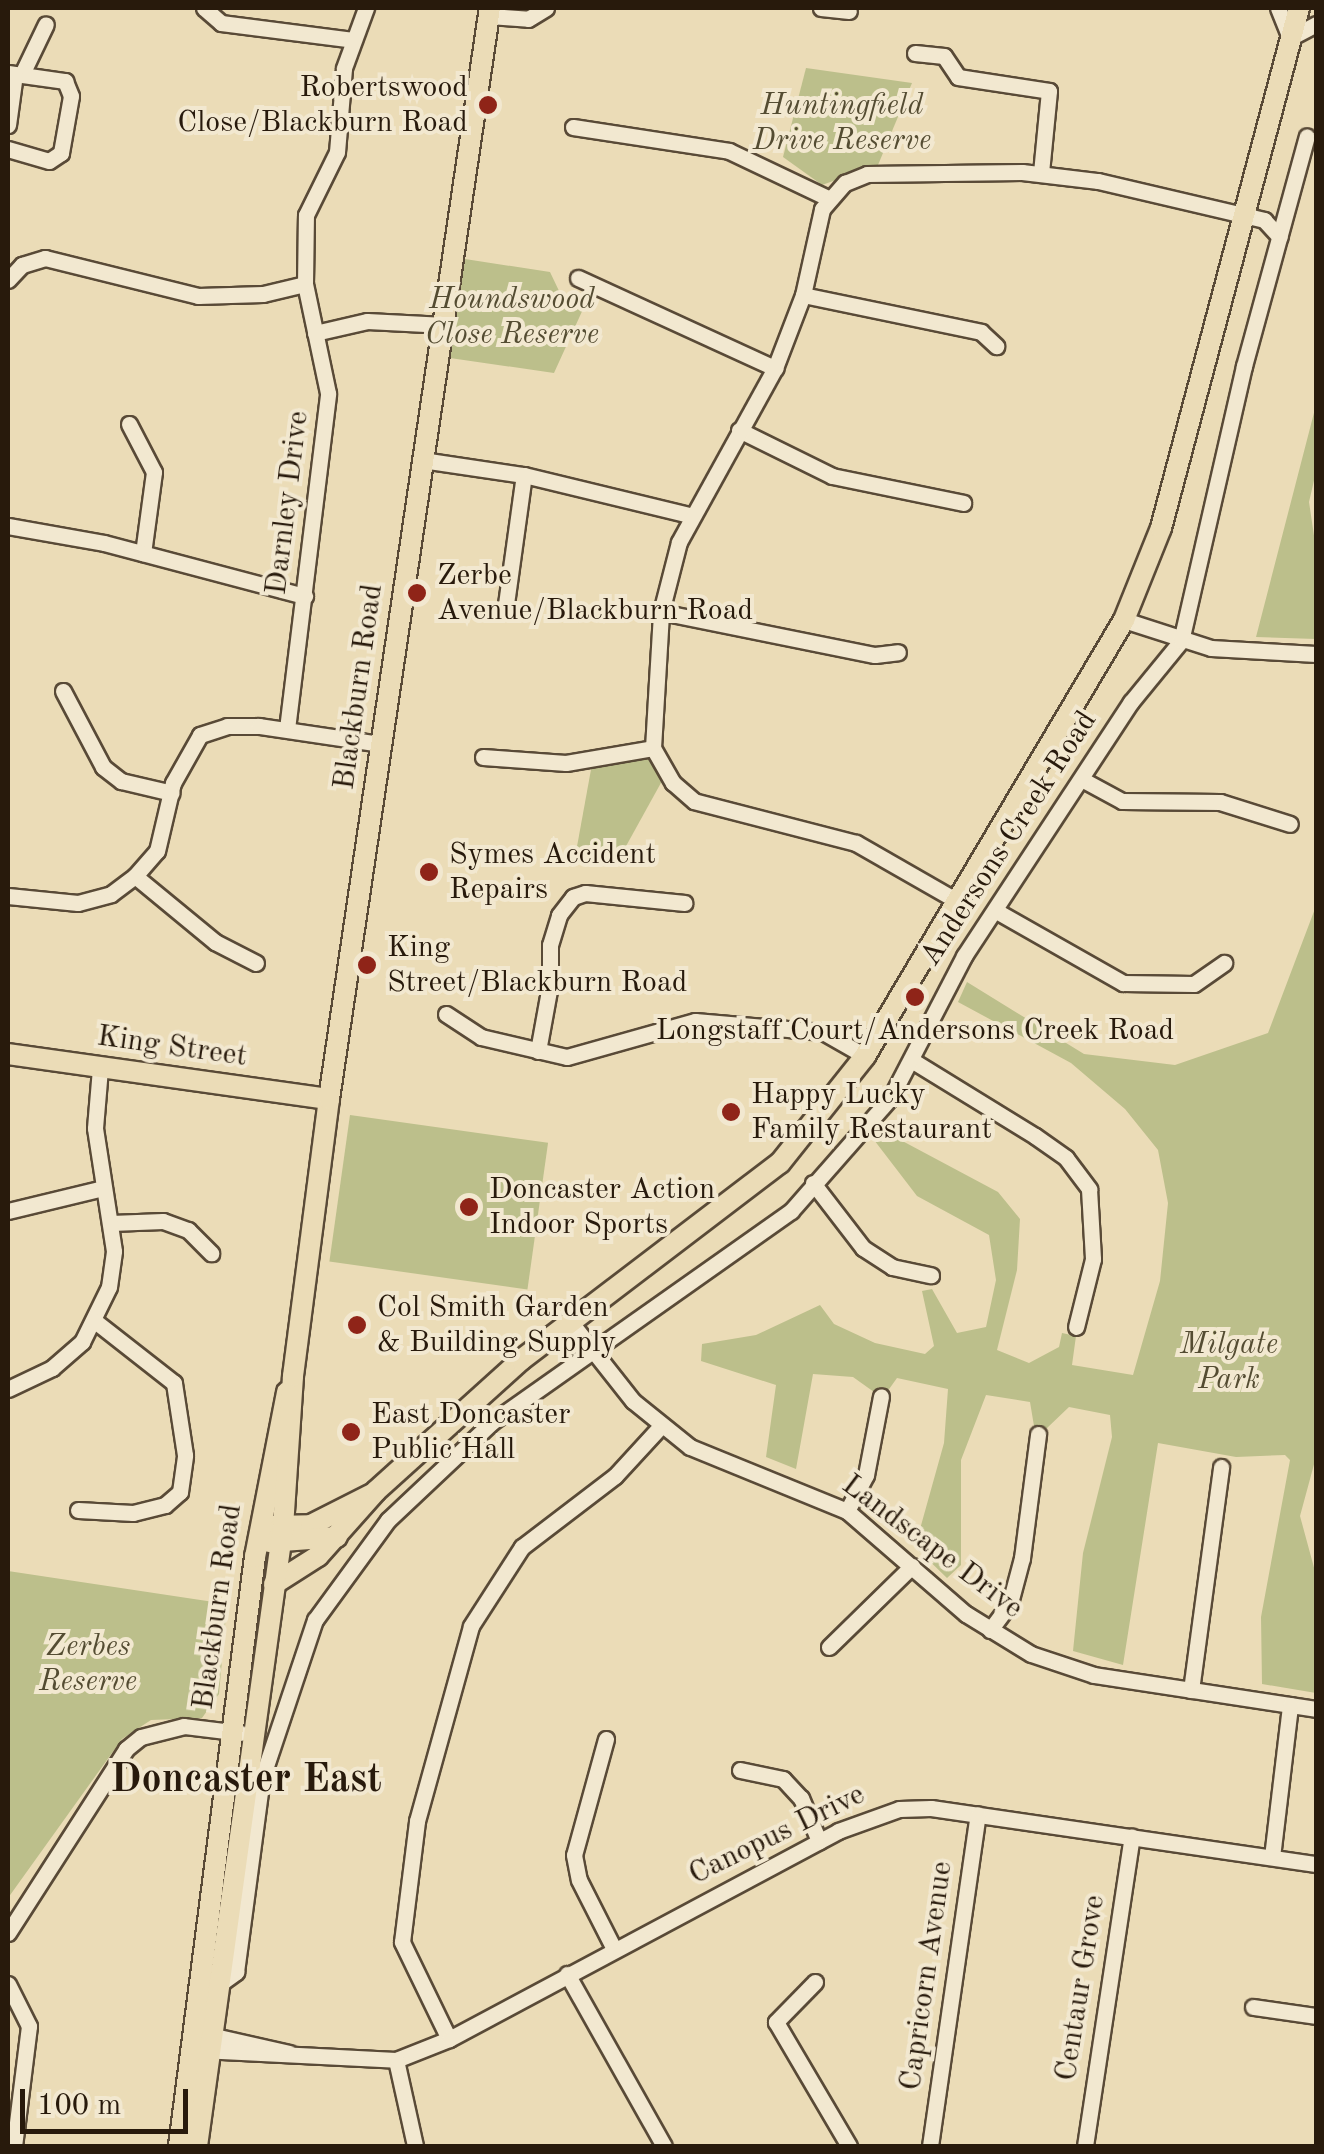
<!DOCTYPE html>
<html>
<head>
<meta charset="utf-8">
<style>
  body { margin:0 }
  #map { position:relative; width:1324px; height:2154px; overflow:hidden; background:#ebdcb7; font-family:"Old Standard TT",serif }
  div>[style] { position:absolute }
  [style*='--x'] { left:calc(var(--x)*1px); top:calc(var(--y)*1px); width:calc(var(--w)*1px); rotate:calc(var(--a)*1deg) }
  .green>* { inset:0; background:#bcbf8b; transform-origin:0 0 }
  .roads { filter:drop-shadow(2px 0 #594a37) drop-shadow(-2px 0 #594a37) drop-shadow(0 2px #594a37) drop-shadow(0 -2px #594a37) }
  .minor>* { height:15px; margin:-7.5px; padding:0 7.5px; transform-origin:7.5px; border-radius:7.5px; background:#f2e8d0 }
  .major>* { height:20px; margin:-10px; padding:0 10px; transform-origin:10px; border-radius:10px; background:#ebdcb7 }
  .dots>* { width:28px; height:28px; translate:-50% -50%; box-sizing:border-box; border:5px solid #f2e8d0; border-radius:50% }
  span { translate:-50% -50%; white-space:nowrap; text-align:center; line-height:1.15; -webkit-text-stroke:8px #f2e8d0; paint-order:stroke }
  .poi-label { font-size:30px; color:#281a0c }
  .right { translate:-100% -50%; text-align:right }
  .left { translate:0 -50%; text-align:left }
  .park-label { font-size:30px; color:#544c32; font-style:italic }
  .street-label { font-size:30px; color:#281a0c }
  .district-label { font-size:40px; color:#281a0c; font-weight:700 }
  .frame { position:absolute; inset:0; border:10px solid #281a0c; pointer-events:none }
  .scale { position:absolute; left:20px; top:2089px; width:168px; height:45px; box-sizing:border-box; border:5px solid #281a0c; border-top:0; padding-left:12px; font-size:30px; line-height:35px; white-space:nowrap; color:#281a0c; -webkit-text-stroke:8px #f2e8d0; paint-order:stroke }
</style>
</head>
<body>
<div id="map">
  <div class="green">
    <div style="clip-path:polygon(806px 68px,912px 83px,878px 165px,822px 185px,783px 157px)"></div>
    <div style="clip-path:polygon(465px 259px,550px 272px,560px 293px,589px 296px,554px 373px,450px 358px)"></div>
    <div style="clip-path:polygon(1316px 405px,1316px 472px,1309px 502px,1316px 549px,1316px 639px,1256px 637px)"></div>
    <div style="clip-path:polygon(645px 753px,662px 781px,620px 857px,576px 852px,592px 764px)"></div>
    <div style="clip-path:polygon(1316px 906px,1316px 1457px,1300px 1516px,1316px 1575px,1316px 1693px,1262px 1684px,1261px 1617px,1290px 1460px,1285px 1455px,1236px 1457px,1158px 1443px,1123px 1665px,1073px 1651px,1083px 1553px,1112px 1437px,1110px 1415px,1069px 1407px,1047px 1428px,1034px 1426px,1030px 1402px,986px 1395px,961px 1460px,961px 1565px,947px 1578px,915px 1547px,944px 1443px,948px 1389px,897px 1378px,887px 1392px,874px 1392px,853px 1377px,813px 1374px,796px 1469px,766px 1457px,776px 1385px,701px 1361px,702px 1344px,756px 1335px,820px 1305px,834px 1324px,875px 1343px,925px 1354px,934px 1346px,922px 1291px,932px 1289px,957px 1333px,986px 1327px,996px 1280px,989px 1235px,917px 1196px,871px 1136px,878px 1128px,998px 1192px,1020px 1219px,1017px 1270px,997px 1350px,1029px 1363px,1059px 1347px,1062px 1333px,1076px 1336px,1072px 1365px,1133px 1375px,1160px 1281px,1168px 1203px,1158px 1150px,1125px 1109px,1071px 1063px,958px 1002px,967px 982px,1084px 1054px,1175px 1065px,1268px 1033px)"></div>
    <div style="left:350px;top:1115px;width:200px;height:148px;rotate:8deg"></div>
    <div style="clip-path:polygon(8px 1571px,227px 1604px,219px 1694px,202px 1718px,151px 1720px,122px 1739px,8px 1898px)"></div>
  </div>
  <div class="roads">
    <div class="minor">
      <div style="--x:204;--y:8;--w:23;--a:41"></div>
      <div style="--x:221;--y:23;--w:133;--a:7.3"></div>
      <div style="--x:821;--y:8;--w:28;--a:6"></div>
      <div style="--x:1278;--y:8;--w:32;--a:68"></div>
      <div style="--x:1290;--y:38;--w:30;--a:-28"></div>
      <div style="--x:489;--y:16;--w:39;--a:4"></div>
      <div style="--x:528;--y:19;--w:21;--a:-31"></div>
      <div style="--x:915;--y:53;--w:29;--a:6"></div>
      <div style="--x:944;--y:56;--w:25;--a:56"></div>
      <div style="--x:958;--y:77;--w:92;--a:8.7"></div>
      <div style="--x:1049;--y:91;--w:82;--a:95.6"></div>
      <div style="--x:8;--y:73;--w:58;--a:8"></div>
      <div style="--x:65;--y:81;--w:16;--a:68"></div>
      <div style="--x:71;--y:96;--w:58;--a:100"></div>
      <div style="--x:61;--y:153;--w:14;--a:146"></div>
      <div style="--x:49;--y:161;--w:43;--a:-163.7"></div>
      <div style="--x:22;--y:74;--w:55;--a:-64.4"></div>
      <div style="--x:8;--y:125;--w:51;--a:-82.2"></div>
      <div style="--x:573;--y:127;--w:158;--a:8.7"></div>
      <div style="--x:729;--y:151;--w:110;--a:25.4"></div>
      <div style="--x:578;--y:278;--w:217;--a:24.6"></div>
      <div style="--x:8;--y:280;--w:21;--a:-47"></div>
      <div style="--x:22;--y:265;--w:24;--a:-17"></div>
      <div style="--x:45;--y:258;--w:158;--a:13.9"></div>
      <div style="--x:198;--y:296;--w:65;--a:-1.8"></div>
      <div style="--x:263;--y:294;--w:43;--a:-13.4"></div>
      <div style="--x:803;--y:295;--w:182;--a:11.7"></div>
      <div style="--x:981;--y:332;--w:21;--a:43"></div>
      <div style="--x:315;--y:333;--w:53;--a:-13"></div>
      <div style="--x:367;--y:321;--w:78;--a:2.9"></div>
      <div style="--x:129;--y:424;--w:54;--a:62.5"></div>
      <div style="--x:154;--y:472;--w:82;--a:97.7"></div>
      <div style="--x:739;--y:430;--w:104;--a:26.3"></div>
      <div style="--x:832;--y:476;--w:134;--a:11.6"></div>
      <div style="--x:422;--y:460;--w:103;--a:8.4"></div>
      <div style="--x:524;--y:475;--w:170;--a:13.6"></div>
      <div style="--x:8;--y:526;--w:97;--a:10"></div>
      <div style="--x:104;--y:543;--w:208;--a:14.8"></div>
      <div style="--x:506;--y:604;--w:130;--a:-82.1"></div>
      <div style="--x:661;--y:612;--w:218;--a:11.4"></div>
      <div style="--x:875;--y:655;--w:23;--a:-7"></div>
      <div style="--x:1124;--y:620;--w:91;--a:17.8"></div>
      <div style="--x:1211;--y:648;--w:105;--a:3.3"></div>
      <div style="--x:63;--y:691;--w:86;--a:62.2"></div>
      <div style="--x:103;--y:767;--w:23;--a:38"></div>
      <div style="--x:121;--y:781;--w:52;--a:13.2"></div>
      <div style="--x:287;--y:729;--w:338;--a:-83"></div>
      <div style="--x:328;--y:393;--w:111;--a:-101.9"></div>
      <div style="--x:305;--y:284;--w:69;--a:-89.2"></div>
      <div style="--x:306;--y:215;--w:70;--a:-63.8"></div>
      <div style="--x:337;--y:152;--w:84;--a:-85.2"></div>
      <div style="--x:344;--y:68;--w:64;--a:-69.9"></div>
      <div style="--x:483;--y:757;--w:83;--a:4.1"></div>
      <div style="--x:566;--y:763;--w:88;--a:-9.8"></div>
      <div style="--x:1085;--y:781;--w:42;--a:28.4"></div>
      <div style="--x:1122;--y:801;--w:98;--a:0.6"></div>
      <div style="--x:1220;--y:802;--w:73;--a:17.4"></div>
      <div style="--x:135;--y:876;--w:104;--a:39.5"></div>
      <div style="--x:215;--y:942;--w:46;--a:27.1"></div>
      <div style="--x:8;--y:896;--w:70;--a:5.7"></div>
      <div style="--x:78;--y:903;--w:34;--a:-15"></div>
      <div style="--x:111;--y:894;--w:30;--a:-37"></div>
      <div style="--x:135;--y:876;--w:33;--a:-49"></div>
      <div style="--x:157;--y:851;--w:70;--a:-76.8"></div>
      <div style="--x:173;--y:783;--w:55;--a:-60.6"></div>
      <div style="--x:200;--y:735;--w:28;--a:-18"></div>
      <div style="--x:227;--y:726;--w:32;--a:0"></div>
      <div style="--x:259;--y:726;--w:123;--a:8.4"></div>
      <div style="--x:959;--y:902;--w:119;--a:-150.2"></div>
      <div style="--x:856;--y:843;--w:167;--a:-165.5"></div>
      <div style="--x:694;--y:801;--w:28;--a:-139"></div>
      <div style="--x:673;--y:783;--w:40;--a:-119.7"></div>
      <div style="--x:653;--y:748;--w:136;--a:-86.6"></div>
      <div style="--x:661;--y:612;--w:72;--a:-75.6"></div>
      <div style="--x:679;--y:542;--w:199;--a:-61.1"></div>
      <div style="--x:775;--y:368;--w:78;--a:-69"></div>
      <div style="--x:803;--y:295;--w:88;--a:-77.5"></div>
      <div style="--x:822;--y:209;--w:35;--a:-49"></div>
      <div style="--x:845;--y:183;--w:24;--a:-22"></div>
      <div style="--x:867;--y:174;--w:155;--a:-0.7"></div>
      <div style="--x:1022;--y:172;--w:77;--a:6.8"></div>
      <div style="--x:1098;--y:181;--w:171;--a:13.2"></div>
      <div style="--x:1264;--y:220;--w:23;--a:47"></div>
      <div style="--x:998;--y:912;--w:144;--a:29.6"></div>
      <div style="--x:1123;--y:983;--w:71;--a:0.8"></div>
      <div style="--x:1194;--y:984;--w:37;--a:-35"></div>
      <div style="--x:446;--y:1014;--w:42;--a:33.3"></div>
      <div style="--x:481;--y:1037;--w:88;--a:13.1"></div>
      <div style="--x:567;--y:1057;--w:133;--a:-15.7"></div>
      <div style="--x:695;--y:1021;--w:128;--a:4.9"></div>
      <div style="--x:823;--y:1032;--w:48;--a:29.7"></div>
      <div style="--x:538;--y:1051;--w:67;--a:-79.7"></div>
      <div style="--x:550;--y:985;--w:40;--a:-90"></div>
      <div style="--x:550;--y:945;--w:31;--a:-73"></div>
      <div style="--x:559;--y:915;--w:23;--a:-52"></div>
      <div style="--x:573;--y:897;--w:13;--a:-18"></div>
      <div style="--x:585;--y:893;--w:100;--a:5.7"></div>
      <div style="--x:913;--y:1061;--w:143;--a:31.6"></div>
      <div style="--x:1035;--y:1136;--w:38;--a:35"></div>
      <div style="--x:1066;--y:1158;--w:39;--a:53"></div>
      <div style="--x:1089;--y:1189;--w:70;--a:86.7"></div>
      <div style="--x:1093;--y:1259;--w:70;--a:104"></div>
      <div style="--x:813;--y:1183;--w:82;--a:52.4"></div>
      <div style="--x:863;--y:1248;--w:35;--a:33"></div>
      <div style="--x:892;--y:1267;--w:40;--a:12"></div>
      <div style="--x:8;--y:1211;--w:98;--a:-13.6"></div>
      <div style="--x:111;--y:1223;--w:52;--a:-2.2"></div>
      <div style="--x:163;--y:1221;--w:27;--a:20"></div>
      <div style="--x:188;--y:1230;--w:33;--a:45"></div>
      <div style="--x:569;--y:1320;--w:103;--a:51.7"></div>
      <div style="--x:633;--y:1401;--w:73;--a:38.9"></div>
      <div style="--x:690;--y:1447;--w:170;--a:22.2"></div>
      <div style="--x:847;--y:1511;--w:157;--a:40.9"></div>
      <div style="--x:966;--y:1614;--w:76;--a:31.6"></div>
      <div style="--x:1031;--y:1654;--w:66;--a:18.4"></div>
      <div style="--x:1094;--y:1675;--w:225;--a:8.7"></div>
      <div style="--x:8;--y:1389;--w:49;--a:-25.5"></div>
      <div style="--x:52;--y:1368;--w:40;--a:-41"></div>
      <div style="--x:82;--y:1342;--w:61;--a:-63.9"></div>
      <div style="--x:109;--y:1287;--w:36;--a:-82"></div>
      <div style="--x:114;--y:1251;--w:124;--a:-98.8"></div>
      <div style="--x:95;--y:1128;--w:60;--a:-85.2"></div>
      <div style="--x:78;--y:1510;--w:55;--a:3.1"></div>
      <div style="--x:133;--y:1513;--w:33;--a:-14"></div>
      <div style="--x:165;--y:1505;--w:20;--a:-41"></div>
      <div style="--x:180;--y:1492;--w:37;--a:-82"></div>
      <div style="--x:185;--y:1455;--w:73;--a:-98.7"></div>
      <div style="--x:174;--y:1383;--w:100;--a:-141.9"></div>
      <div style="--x:847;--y:1511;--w:41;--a:-62.2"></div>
      <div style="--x:866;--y:1475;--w:80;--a:-79.2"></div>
      <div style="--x:990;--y:1630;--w:34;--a:-53"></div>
      <div style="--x:1010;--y:1603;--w:47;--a:-75.1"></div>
      <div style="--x:1022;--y:1558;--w:125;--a:-82.6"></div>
      <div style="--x:829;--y:1647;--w:116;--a:-44.3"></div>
      <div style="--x:1191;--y:1690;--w:225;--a:-82.3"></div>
      <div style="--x:606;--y:1739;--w:120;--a:105.4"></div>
      <div style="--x:574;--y:1855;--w:25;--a:79"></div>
      <div style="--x:579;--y:1880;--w:77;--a:63.1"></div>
      <div style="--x:740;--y:1770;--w:44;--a:11.8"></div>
      <div style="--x:783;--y:1779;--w:26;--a:47"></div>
      <div style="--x:801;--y:1798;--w:47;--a:67.3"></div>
      <div style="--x:1272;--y:1857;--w:153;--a:-83.2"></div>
      <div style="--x:8;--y:1933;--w:219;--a:-57.3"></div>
      <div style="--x:126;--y:1749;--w:19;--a:-39"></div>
      <div style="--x:141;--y:1737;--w:44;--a:-14.3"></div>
      <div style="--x:184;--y:1726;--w:57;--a:7"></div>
      <div style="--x:567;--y:1974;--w:197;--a:60.6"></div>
      <div style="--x:815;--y:1982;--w:56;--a:134.3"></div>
      <div style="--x:776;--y:2022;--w:144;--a:59.5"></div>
      <div style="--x:8;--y:1984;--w:47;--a:63.4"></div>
      <div style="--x:29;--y:2026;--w:121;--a:97.1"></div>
      <div style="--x:217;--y:1986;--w:24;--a:-36"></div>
      <div style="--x:236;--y:1972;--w:196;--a:-82.4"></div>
      <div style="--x:262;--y:1778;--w:167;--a:-71.5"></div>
      <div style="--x:315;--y:1620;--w:124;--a:-53.9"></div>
      <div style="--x:388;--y:1520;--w:143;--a:-43.3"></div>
      <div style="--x:492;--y:1422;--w:366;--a:-35.2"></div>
      <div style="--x:791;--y:1211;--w:152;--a:-48.7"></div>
      <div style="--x:891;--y:1097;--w:159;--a:-62.6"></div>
      <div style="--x:964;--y:956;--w:304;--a:-56.7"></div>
      <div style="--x:1131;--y:702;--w:79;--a:-50.7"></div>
      <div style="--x:1181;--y:641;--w:282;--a:-77.1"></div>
      <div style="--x:1244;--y:366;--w:238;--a:-74.7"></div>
      <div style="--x:1253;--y:2007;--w:64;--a:8.1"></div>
      <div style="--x:205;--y:2034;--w:86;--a:12.7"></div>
      <div style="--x:449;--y:2039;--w:108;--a:-115.9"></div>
      <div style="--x:402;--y:1942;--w:122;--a:-82.9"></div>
      <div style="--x:417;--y:1821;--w:202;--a:-74.5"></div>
      <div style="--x:471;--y:1626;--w:94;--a:-57.2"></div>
      <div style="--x:522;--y:1547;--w:117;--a:-37.4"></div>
      <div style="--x:615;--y:1476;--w:68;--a:-47.4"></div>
      <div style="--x:201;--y:2050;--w:195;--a:2.9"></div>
      <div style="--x:396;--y:2060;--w:57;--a:-21.6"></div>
      <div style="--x:449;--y:2039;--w:441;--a:-28.1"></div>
      <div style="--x:838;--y:1831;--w:65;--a:-19.8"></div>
      <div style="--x:899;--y:1809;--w:32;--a:-2"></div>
      <div style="--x:931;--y:1808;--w:389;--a:8.3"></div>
      <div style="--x:396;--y:2060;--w:88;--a:77.5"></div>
      <div style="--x:930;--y:2146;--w:335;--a:-81.8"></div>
      <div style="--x:1085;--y:2146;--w:313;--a:-81.4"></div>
    </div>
    <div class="major">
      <div style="--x:8;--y:1054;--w:324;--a:8"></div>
      <div style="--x:272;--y:1526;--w:39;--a:-1"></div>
      <div style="--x:311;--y:1525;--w:66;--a:-27"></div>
      <div style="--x:269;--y:1542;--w:68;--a:-4.2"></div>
      <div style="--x:274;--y:1584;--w:52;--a:-32.5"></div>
      <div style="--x:318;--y:1556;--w:87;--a:-48.3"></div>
      <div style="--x:376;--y:1491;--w:195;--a:-42.1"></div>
      <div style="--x:521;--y:1360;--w:325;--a:-37.3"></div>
      <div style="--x:780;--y:1163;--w:137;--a:-51.5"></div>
      <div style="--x:865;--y:1056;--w:507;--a:-59.29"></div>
      <div style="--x:1124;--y:620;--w:99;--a:-68.1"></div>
      <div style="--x:1161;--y:528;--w:538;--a:-75.14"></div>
      <div style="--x:179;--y:2146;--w:594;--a:-82.65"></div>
      <div style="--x:255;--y:1557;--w:168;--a:-79"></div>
      <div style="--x:197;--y:2146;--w:625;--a:-82.09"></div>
      <div style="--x:283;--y:1527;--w:151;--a:-86.2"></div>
      <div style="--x:293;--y:1376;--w:279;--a:-82.6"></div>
      <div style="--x:329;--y:1099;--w:1103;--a:-81.61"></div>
    </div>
  </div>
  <div class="dots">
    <div style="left:488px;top:105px;background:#8f2418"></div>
    <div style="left:417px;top:593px;background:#8f2418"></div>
    <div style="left:429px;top:872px;background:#8f2418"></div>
    <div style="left:367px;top:965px;background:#8f2418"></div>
    <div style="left:915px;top:997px;background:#8f2418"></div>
    <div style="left:731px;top:1112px;background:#8f2418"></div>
    <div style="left:469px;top:1207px;background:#8f2418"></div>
    <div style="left:357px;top:1325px;background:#8f2418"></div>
    <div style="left:351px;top:1432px;background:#8f2418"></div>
  </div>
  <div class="poi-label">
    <span class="right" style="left:468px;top:105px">Robertswood<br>Close/Blackburn Road</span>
    <span class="left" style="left:437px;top:593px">Zerbe<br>Avenue/Blackburn Road</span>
    <span class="left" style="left:449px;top:872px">Symes Accident<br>Repairs</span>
    <span class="left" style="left:387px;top:965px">King<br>Street/Blackburn Road</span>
    <span style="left:915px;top:1031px">Longstaff Court/Andersons Creek Road</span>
    <span class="left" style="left:751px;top:1112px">Happy Lucky<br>Family Restaurant</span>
    <span class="left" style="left:489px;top:1207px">Doncaster Action<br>Indoor Sports</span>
    <span class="left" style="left:377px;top:1325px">Col Smith Garden<br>&amp; Building Supply</span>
    <span class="left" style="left:371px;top:1432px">East Doncaster<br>Public Hall</span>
  </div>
  <div class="park-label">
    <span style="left:842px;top:123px">Huntingfield<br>Drive Reserve</span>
    <span style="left:512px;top:317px">Houndswood<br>Close Reserve</span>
    <span style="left:1229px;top:1362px">Milgate<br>Park</span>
    <span style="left:88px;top:1664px">Zerbes<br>Reserve</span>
  </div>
  <div class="street-label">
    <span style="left:288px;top:503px;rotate:-83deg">Darnley Drive</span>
    <span style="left:359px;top:687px;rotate:-82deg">Blackburn Road</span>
    <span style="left:1009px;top:839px;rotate:-57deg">Andersons Creek Road</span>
    <span style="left:172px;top:1047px;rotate:8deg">King Street</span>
    <span style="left:932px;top:1547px;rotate:37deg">Landscape Drive</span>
    <span style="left:218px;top:1607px;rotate:-82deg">Blackburn Road</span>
    <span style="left:777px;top:1835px;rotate:-26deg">Canopus Drive</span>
    <span style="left:927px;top:1976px;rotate:-82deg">Capricorn Avenue</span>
    <span style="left:1081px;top:1988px;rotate:-81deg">Centaur Grove</span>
  </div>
  <div class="district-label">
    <span style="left:246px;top:1781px">Doncaster East</span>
  </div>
  <div class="frame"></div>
  <div class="scale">100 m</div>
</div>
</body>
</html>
